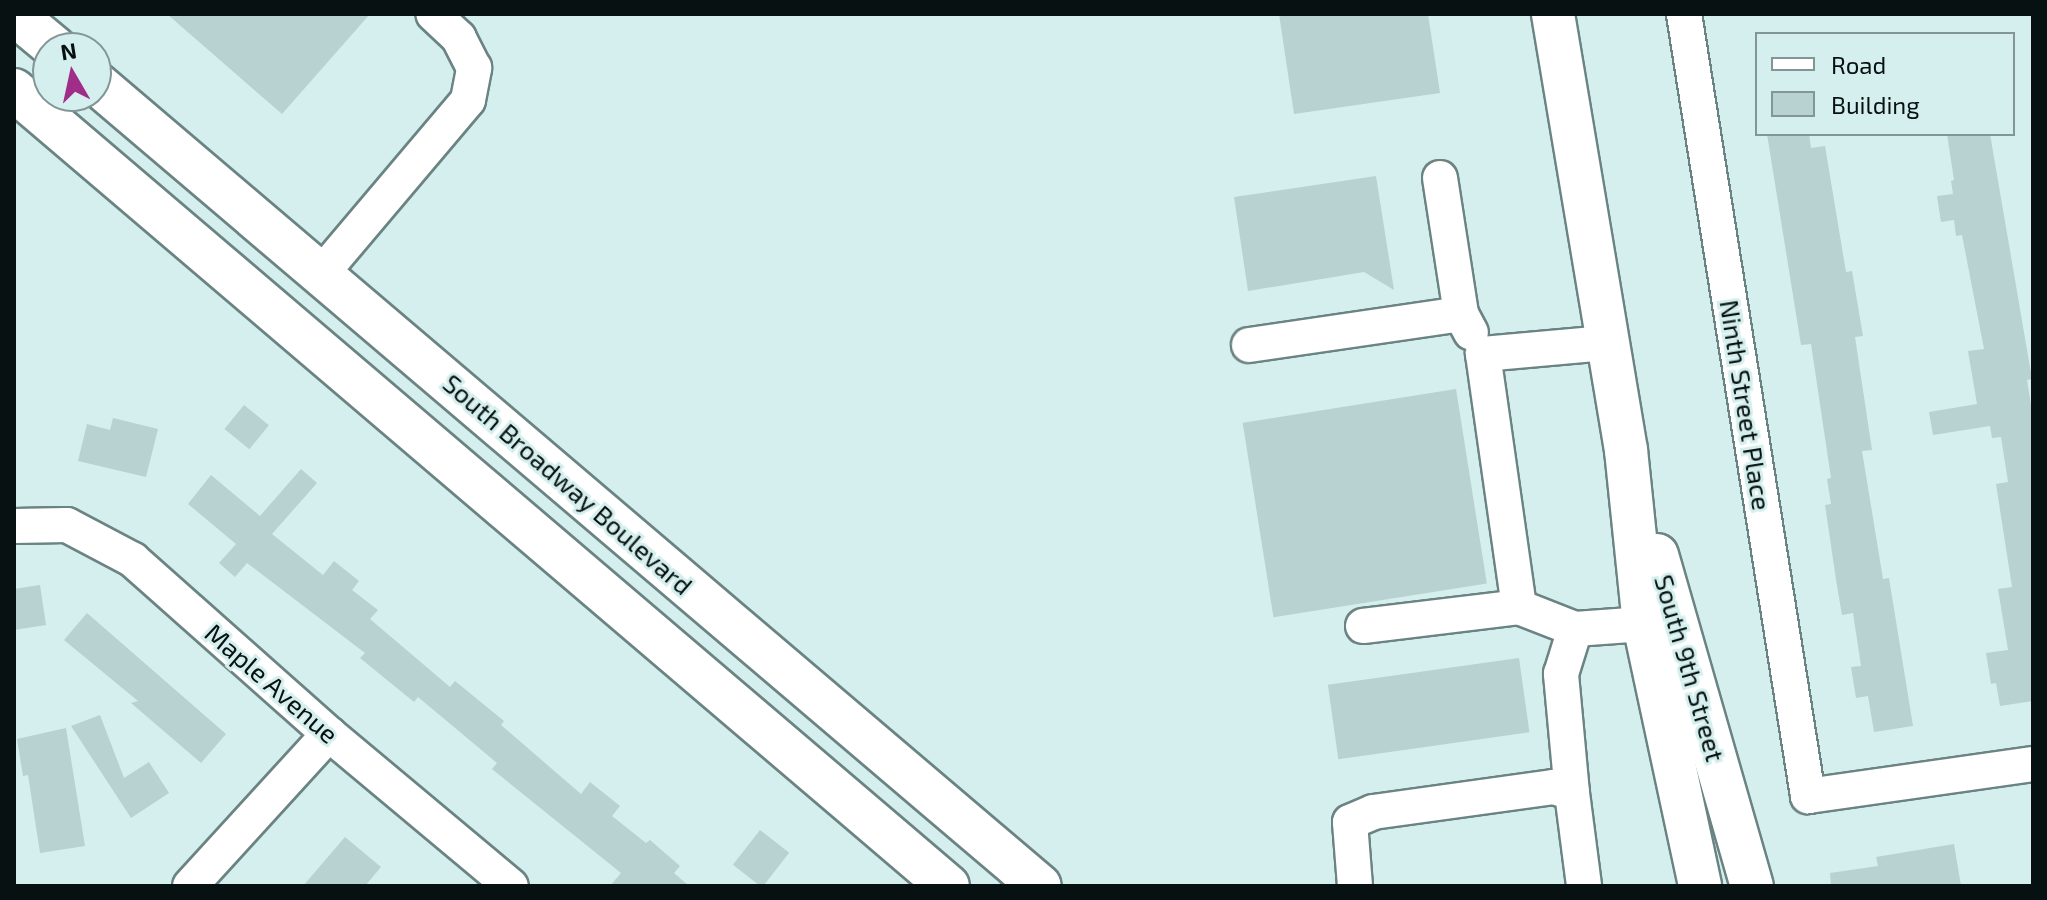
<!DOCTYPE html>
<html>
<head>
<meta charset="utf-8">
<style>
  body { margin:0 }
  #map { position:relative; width:2047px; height:900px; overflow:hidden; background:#d4efed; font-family:"Exo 2",sans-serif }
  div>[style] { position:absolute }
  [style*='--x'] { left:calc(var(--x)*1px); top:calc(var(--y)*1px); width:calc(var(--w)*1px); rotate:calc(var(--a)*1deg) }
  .building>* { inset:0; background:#b7d2d0; transform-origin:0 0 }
  .roads { filter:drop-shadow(2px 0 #6b8483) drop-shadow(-2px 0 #6b8483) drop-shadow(0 2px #6b8483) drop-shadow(0 -2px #6b8483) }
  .minor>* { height:34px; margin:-17px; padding:0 17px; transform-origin:17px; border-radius:17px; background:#fff }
  .major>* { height:42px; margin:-21px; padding:0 21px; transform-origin:21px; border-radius:21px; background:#fff }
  span { translate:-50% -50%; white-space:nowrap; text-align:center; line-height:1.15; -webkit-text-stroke:6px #d4efed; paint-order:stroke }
  .street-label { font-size:26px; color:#081111 }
  .frame { position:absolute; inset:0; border:16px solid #081111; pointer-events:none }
  .legend { position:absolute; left:1755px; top:32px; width:260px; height:104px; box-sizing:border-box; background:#d4efed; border:2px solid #829695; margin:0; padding:10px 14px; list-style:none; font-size:24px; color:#081111 }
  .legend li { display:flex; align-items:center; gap:16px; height:40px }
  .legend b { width:40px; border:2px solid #829695 }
  .north { position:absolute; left:32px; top:32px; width:80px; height:80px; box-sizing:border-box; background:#d4efed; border:2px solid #829695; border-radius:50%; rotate:351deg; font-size:22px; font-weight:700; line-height:32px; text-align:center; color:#081111 }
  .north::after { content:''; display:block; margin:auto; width:28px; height:36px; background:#a02d88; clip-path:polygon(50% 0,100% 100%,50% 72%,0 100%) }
</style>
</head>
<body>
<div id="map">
  <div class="building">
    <div style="clip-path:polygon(167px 14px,370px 14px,282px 114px)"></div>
    <div style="clip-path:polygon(1279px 14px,1428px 14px,1440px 93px,1294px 114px)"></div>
    <div style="clip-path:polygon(1767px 134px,1809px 134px,1811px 148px,1825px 146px,1846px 272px,1852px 271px,1863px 336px,1855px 337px,1872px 450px,1862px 451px,1883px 579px,1889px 578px,1913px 726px,1874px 732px,1868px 696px,1856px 698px,1851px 667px,1861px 666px,1853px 613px,1842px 615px,1837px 586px,1825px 505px,1831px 504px,1827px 479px,1831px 478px,1811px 344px,1801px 345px)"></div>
    <div style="clip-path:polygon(1947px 134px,1990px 134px,2032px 379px,2027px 380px,2033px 418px,2033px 701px,2000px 706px,1996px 683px,1991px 684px,1986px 653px,2008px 650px,1998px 589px,2012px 587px,1996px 484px,2008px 482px,2001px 437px,1992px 438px,1990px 426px,1933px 435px,1929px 412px,1977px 404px,1968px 351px,1984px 349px,1962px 235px,1956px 236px,1954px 220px,1941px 222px,1937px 196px,1953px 194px,1951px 181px,1954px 180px)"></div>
    <div style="clip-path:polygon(1376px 176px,1394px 290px,1364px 272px,1248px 291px,1234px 197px)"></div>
    <div style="left:1456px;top:389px;width:197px;height:216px;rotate:81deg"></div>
    <div style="left:244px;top:405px;width:32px;height:31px;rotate:39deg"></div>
    <div style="clip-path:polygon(113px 418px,158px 429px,146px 477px,78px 461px,87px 424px,110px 430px)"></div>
    <div style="clip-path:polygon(301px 469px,317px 483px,272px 534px,323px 575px,334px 561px,359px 581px,352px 590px,378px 610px,370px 619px,450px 687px,455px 681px,504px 721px,501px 725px,581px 794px,590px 782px,620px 806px,612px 816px,646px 843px,650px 840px,680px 866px,674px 873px,689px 886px,610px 886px,621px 873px,492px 769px,497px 763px,418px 697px,414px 702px,360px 658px,365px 653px,247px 563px,235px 577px,219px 563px,236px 544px,188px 504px,211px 475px,260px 516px)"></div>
    <div style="clip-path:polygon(40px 585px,46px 625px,14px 630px,14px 589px)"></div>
    <div style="clip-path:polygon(87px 613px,226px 734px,201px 763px,131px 703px,138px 701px,64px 640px)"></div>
    <div style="left:1519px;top:658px;width:75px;height:193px;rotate:82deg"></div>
    <div style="clip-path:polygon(100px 715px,124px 778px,149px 762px,169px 793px,131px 818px,71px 726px)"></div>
    <div style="clip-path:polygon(66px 728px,85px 846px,40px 853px,28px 775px,23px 776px,17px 739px)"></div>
    <div style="left:760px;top:830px;width:37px;height:44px;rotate:38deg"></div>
    <div style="clip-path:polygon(345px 837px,381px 867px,365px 886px,303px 886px)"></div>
    <div style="clip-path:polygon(1954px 844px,1961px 886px,1831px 886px,1830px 873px,1878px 866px,1876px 857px)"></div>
  </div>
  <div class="roads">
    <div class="minor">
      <div style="--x:1684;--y:14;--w:792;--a:80.99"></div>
      <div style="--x:1808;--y:796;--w:227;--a:-8.1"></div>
      <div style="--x:1440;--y:178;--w:138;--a:81.2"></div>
      <div style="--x:1461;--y:314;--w:21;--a:62"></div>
      <div style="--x:322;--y:273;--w:226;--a:-49.8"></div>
      <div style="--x:468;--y:100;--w:33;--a:-79"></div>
      <div style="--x:474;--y:68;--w:34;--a:-117"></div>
      <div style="--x:459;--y:38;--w:35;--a:-137"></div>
      <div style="--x:1249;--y:345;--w:214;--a:-8.3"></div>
      <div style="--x:14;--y:526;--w:53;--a:-1.1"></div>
      <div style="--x:67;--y:525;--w:75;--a:27.9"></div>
      <div style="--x:133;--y:560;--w:262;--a:41.6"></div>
      <div style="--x:329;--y:734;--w:237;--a:39.9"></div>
      <div style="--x:1363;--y:626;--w:157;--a:-6.9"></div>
      <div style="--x:1575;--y:629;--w:60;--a:-158.6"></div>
      <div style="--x:1519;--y:607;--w:256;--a:-98.1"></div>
      <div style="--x:1483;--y:354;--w:123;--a:-5.1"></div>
      <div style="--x:1572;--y:793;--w:120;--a:-95.3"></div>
      <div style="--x:1561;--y:674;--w:47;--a:-72.7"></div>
      <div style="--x:1575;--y:629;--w:69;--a:-4.1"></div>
      <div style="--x:190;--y:886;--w:206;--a:-47.6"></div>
      <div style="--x:1355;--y:886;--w:64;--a:-94.5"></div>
      <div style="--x:1350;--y:822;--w:25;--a:-23"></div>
      <div style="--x:1373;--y:812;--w:183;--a:-7.9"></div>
      <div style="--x:1554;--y:787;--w:19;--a:18"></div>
      <div style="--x:1572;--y:793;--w:94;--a:82.6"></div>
    </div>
    <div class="major">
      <div style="--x:14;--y:14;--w:53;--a:39.7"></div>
      <div style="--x:1553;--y:14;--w:442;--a:80.5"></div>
      <div style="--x:1626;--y:450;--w:175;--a:84.1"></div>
      <div style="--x:1644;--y:624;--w:268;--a:77.9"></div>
      <div style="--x:96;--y:83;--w:1239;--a:40.39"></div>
      <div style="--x:14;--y:90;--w:1227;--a:40.44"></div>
      <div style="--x:1657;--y:555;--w:344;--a:74"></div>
    </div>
  </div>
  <div class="street-label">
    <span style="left:1746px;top:405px;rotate:81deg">Ninth Street Place</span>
    <span style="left:568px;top:484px;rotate:41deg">South Broadway Boulevard</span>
    <span style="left:1690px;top:668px;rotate:74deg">South 9th Street</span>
    <span style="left:272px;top:683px;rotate:41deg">Maple Avenue</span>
  </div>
  <div class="frame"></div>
  <ul class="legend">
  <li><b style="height:10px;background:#fff"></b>Road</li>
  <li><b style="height:22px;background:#b7d2d0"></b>Building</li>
  </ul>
  <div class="north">N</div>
</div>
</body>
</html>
